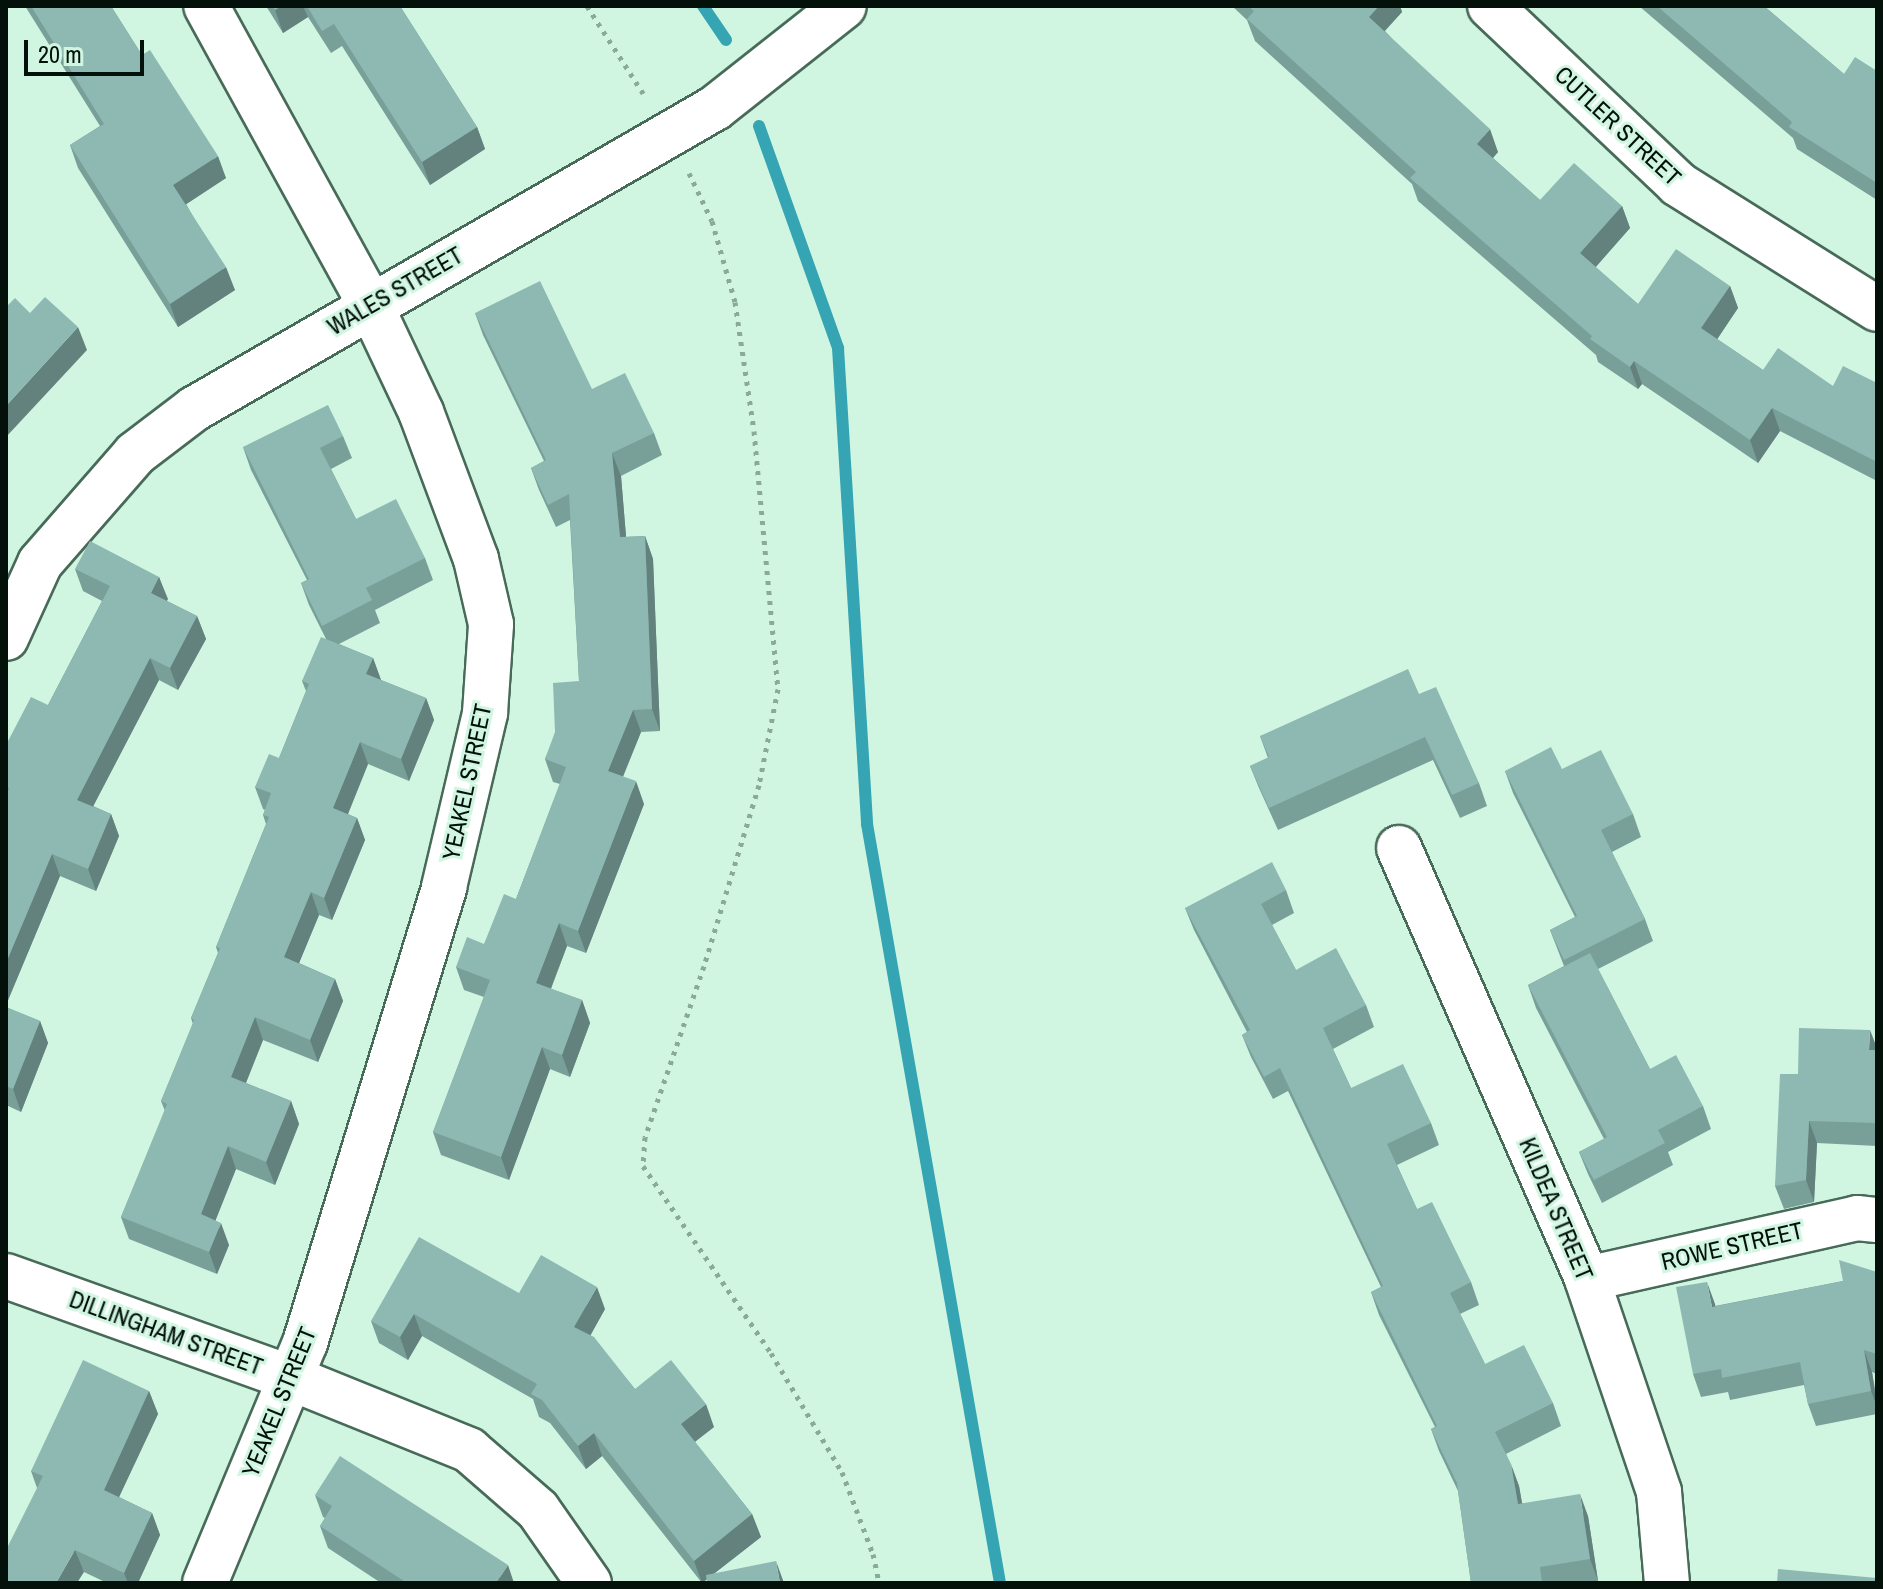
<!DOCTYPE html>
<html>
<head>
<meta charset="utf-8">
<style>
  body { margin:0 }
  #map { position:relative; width:1883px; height:1589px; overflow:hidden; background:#d0f6e2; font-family:"Archivo Narrow",sans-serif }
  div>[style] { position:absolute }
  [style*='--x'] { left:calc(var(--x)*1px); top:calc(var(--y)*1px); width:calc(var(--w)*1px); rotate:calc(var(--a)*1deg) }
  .stream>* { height:12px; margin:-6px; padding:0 6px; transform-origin:6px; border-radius:6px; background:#36a5b3 }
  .path>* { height:5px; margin-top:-2.5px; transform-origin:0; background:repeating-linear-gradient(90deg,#8ba999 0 4px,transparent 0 10px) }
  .roads { filter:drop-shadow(2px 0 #486a59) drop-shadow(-2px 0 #486a59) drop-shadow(0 2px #486a59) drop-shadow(0 -2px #486a59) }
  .street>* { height:44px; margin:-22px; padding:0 22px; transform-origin:22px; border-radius:22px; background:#fff }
  .wall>* { inset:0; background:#799f99 }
  .shaded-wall>* { inset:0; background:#63827d }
  .building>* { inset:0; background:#8db9b2 }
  span { translate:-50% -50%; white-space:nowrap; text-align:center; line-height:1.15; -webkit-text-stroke:6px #d0f6e2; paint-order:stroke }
  .street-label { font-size:24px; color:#04100a }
  .frame { position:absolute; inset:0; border:8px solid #04100a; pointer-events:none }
  .scale { position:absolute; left:24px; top:40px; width:120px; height:36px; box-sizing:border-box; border:4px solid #04100a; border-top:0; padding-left:10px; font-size:24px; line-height:28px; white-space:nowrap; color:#04100a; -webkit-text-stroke:6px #d0f6e2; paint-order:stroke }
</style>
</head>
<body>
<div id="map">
  <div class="stream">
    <div style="--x:703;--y:6;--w:41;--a:55.9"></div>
    <div style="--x:759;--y:126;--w:236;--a:70.4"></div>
    <div style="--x:838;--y:348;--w:477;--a:86.5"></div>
    <div style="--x:867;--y:824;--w:771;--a:80.06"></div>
  </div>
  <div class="path">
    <div style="--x:587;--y:6;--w:109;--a:57.3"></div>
    <div style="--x:689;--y:173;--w:53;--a:64.4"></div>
    <div style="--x:712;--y:221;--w:84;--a:74.1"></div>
    <div style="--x:735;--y:302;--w:130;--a:81.6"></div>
    <div style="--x:754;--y:431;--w:259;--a:84.7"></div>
    <div style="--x:778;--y:689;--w:98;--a:101.2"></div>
    <div style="--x:759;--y:785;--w:189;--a:106.9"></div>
    <div style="--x:704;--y:966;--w:181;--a:109"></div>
    <div style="--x:645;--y:1137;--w:29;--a:94"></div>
    <div style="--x:643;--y:1166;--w:227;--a:55.6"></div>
    <div style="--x:771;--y:1353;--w:139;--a:59.2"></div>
    <div style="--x:842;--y:1472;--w:88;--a:69.3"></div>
    <div style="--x:873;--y:1554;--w:30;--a:78"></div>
  </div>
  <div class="roads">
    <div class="street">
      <div style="--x:1490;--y:6;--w:259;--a:43.4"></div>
      <div style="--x:1678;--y:184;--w:235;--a:32.1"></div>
      <div style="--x:6;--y:638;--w:82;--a:-65.6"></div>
      <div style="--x:40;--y:563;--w:145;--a:-48.9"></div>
      <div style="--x:135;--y:454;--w:74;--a:-37.3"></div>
      <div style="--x:194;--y:409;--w:602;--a:-30.02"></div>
      <div style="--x:715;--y:108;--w:164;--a:-38.3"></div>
      <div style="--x:1399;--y:848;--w:470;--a:66.4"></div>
      <div style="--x:1587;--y:1279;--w:225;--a:71.3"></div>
      <div style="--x:1659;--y:1492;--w:91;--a:85"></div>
      <div style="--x:6;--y:1276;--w:303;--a:19.7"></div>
      <div style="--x:291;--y:1378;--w:192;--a:22"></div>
      <div style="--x:469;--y:1450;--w:91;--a:41"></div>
      <div style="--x:538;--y:1510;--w:89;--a:55.1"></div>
      <div style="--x:1587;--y:1279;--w:277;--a:-12.7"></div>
      <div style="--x:1857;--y:1218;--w:20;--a:6"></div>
      <div style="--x:205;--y:1583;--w:260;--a:-67.4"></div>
      <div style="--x:305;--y:1343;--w:477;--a:-73"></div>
      <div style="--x:444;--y:887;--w:179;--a:-76.7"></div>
      <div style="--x:485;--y:713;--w:89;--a:-86.1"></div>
      <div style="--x:491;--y:624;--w:67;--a:-103"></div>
      <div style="--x:476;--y:559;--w:157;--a:-110.5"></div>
      <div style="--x:421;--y:412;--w:119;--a:-115.3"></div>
      <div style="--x:370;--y:304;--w:340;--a:-118.8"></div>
    </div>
  </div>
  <div class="wall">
    <div style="clip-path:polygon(25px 6px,111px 6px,142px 55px,226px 178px,186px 204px,235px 290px,178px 327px,78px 168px,70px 145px,100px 126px)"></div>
    <div style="clip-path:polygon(266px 6px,400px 6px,477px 127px,485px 149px,430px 185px,342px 46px,331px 53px,308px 17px,283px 33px)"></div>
    <div style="clip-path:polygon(1232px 6px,1400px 6px,1402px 12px,1385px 31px,1498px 152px,1493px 158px,1540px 200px,1622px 206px,1630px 228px,1595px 267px,1638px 304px,1730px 286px,1738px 308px,1717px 339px,1763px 370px,1833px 386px,1877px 383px,1877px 481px,1780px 431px,1758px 463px,1642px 384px,1638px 389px,1598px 362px,1596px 355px,1418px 201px,1412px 184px,1255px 41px,1247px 20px)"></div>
    <div style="clip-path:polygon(1639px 6px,1764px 6px,1844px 74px,1877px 71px,1877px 200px,1797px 149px,1793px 138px)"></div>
    <div style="clip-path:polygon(475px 313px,592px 389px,654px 433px,662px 455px,621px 476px,626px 537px,645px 536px,653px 559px,660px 731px,641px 732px,623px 777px,644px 804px,586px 953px,567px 946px,551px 989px,582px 1000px,590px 1023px,570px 1077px,550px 1069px,509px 1180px,441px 1155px,433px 1132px,484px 997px,464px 990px,456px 967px,484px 944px,516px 899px,560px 784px,553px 782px,545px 759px,579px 681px,570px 520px,556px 527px,539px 490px,531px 468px,544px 461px,483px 335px)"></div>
    <div style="clip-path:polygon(343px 436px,352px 458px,331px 469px,356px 519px,425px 558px,433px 580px,375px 610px,380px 623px,339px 644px,373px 658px,381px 680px,426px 698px,434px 720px,409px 781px,368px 764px,348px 814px,357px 818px,365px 840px,332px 920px,319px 915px,299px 963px,335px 979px,343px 1001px,318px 1062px,263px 1040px,246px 1083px,291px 1101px,299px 1124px,275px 1185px,236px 1169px,215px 1220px,229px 1245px,217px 1274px,129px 1239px,121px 1217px,165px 1111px,161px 1101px,193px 1024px,191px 1018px,218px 953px,216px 947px,266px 824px,263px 815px,265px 810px,263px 809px,255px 787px,279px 758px,306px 691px,302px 681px,326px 639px,309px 605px,301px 583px,307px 580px,251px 470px,243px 447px)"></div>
    <div style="clip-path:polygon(75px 569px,159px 577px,167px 601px,197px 616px,206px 639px,178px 690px,159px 680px,93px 806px,111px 814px,119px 836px,96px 891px,60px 876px,6px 1005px,8px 1008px,40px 1021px,48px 1043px,21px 1112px,6px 1105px,6px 745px,48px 705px,102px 601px,83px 591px)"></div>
    <div style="clip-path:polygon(1419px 694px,1479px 783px,1487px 806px,1460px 818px,1433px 760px,1278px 830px,1259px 788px,1250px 766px,1268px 758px,1260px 736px)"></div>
    <div style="clip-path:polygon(1562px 769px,1633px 814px,1641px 837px,1612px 852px,1645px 919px,1653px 941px,1598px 969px,1650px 1069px,1703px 1106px,1711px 1129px,1668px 1152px,1673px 1165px,1602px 1203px,1588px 1174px,1579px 1152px,1604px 1139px,1536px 1008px,1528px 985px,1564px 966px,1550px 930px,1575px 917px,1513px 793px,1505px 771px)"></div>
    <div style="clip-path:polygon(1286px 890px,1294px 913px,1272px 925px,1296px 970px,1366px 1005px,1374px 1027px,1333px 1049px,1351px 1088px,1431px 1123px,1439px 1145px,1397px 1165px,1417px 1209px,1471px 1282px,1479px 1305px,1460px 1314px,1485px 1364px,1553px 1403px,1561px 1426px,1506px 1454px,1519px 1486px,1522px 1503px,1588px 1516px,1598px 1581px,1588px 1583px,1471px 1583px,1458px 1491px,1439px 1451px,1431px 1429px,1435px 1427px,1379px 1315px,1371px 1292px,1381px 1287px,1288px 1091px,1273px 1099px,1251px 1057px,1242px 1035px,1247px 1032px,1194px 930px,1185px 908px)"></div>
    <div style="clip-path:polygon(1877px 1048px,1877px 1146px,1817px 1143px,1814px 1202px,1784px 1209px,1775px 1186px,1798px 1074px)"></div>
    <div style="clip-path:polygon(1877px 1272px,1877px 1374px,1872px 1372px,1877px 1400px,1877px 1414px,1816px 1426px,1808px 1404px,1804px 1385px,1730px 1400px,1728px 1392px,1701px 1397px,1693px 1374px,1715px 1306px,1843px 1281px)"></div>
    <div style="clip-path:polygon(519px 1293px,605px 1309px,590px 1335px,635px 1389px,714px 1427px,695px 1442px,752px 1514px,761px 1537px,702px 1583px,602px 1456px,586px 1469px,550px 1423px,539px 1417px,533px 1399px,422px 1336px,408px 1360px,379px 1343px,371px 1321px)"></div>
    <div style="clip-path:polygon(149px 1391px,158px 1414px,119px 1497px,152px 1513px,160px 1535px,138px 1583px,107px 1583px,84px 1572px,37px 1488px,31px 1471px)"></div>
    <div style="clip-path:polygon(315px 1495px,514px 1583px,381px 1583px,328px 1548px,320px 1526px,325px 1518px,323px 1517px)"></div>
  </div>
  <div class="shaded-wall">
    <div style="clip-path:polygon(282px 6px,303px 6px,308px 17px,283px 33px,275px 10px)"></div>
    <div style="clip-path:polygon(1379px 6px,1400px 6px,1402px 12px,1377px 39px,1369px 17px)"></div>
    <div style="clip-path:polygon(477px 127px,485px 149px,430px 185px,422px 162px)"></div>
    <div style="clip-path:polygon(1490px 129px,1498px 152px,1485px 167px,1477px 144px)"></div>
    <div style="clip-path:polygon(218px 156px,226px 178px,182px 207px,173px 185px)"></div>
    <div style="clip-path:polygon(1622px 206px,1630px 228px,1588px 276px,1580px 253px)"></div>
    <div style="clip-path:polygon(226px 267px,235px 290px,178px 327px,170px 304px)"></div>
    <div style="clip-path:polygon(1730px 286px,1738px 308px,1710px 350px,1701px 328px)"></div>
    <div style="clip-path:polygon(78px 327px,87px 350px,6px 437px,6px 406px)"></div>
    <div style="clip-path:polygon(1634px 361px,1642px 384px,1638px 389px,1630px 367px)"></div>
    <div style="clip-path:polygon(1772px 408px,1780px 431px,1758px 463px,1750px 440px)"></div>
    <div style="clip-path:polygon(612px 453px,621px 476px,628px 560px,620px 537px)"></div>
    <div style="clip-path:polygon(645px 536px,653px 559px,660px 731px,652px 709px)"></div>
    <div style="clip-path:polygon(159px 577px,168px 599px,159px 615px,151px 593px)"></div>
    <div style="clip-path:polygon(197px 616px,206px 639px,178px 690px,170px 668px)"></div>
    <div style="clip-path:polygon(150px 658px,159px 680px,85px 822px,77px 800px)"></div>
    <div style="clip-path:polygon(373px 658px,381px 680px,366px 674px)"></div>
    <div style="clip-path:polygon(426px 698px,434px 720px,409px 781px,401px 759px)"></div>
    <div style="clip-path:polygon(633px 710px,641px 732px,616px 793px,608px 771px)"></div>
    <div style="clip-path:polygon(360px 742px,368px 764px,341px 831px,333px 808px)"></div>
    <div style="clip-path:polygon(636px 781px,644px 804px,586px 953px,578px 931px)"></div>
    <div style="clip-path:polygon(111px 814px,119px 836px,96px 891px,88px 869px)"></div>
    <div style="clip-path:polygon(357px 818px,365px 840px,332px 920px,324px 898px)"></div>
    <div style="clip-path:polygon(52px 854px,60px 876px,6px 1005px,8px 1010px,6px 1017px,6px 963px)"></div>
    <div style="clip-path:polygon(311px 892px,319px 915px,292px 980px,284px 957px)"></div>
    <div style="clip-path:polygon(559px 923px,567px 946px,544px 1006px,536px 983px)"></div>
    <div style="clip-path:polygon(335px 979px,343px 1001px,318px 1062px,310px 1040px)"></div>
    <div style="clip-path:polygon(582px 1000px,590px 1023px,570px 1077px,562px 1055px)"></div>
    <div style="clip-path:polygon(255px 1017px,263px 1040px,239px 1100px,231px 1077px)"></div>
    <div style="clip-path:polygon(40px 1021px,48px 1043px,21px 1112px,13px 1089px)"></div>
    <div style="clip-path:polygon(1870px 1030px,1877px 1048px,1877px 1071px,1869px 1050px)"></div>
    <div style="clip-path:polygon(542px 1047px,550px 1069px,509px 1180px,501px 1157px)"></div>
    <div style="clip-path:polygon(291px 1101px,299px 1124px,275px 1185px,266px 1162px)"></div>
    <div style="clip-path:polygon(1809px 1121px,1817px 1143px,1814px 1202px,1806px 1180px)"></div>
    <div style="clip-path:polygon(228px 1146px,236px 1169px,209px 1237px,201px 1214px)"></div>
    <div style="clip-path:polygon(221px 1223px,229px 1245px,217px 1274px,209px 1252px)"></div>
    <div style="clip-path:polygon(1707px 1282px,1715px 1304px,1720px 1329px,1712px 1307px)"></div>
    <div style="clip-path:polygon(597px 1287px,605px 1309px,583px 1349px,574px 1327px)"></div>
    <div style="clip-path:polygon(414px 1314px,422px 1336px,408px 1360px,400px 1337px)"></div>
    <div style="clip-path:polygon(1864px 1350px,1872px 1372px,1877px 1407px,1871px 1391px)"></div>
    <div style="clip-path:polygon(149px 1391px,158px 1414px,112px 1512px,104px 1490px)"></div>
    <div style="clip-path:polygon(706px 1404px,714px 1427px,689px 1446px,681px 1424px)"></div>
    <div style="clip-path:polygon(594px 1433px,602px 1456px,586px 1469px,578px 1446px)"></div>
    <div style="clip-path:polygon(1511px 1464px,1519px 1486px,1526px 1526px,1518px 1504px)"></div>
    <div style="clip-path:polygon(1580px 1494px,1588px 1516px,1598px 1581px,1590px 1559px)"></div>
    <div style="clip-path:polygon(152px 1513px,160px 1535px,138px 1583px,128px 1583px,124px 1573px)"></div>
    <div style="clip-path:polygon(752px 1514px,761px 1537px,702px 1583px,694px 1561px)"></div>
    <div style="clip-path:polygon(75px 1550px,84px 1572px,77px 1583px,56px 1583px)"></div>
    <div style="clip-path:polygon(776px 1561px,784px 1583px,780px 1583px)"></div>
    <div style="clip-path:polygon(508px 1565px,514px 1583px,496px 1583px)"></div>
  </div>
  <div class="building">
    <div style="clip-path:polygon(31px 6px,111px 6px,142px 55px,150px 50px,218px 156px,173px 185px,226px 267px,170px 304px,70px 145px,104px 124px)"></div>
    <div style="clip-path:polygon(272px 6px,282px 6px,275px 10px)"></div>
    <div style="clip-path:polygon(307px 6px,400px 6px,477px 127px,422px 162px,334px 24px,322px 31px)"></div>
    <div style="clip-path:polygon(1248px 6px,1379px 6px,1369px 17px,1490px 129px,1477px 144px,1540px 200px,1574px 163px,1622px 206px,1580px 253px,1638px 304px,1676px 249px,1730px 286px,1701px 328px,1763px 370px,1778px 348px,1833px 386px,1843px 366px,1877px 383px,1877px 462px,1772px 408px,1750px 440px,1634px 361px,1630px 367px,1590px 339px,1592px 336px,1410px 178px,1416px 172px,1247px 19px,1254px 11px)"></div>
    <div style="clip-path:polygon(1657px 6px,1764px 6px,1844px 74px,1855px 57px,1877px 71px,1877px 183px,1789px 127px,1792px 122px)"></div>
    <div style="clip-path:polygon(540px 281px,592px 389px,625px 373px,654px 433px,612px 453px,620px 537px,645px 536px,652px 709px,633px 710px,608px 771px,636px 781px,578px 931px,559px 923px,536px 983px,582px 1000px,562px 1055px,542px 1047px,501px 1157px,433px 1132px,490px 980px,456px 967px,467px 937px,484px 944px,504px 894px,516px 899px,566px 767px,545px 759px,555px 732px,553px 683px,579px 681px,569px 494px,548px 505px,531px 468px,546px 460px,475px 313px)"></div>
    <div style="clip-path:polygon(45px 297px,78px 327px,6px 406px,6px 307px,15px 298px,30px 313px)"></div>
    <div style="clip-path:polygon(328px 405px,343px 436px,320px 448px,356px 519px,396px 499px,425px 558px,366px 588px,372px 600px,322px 626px,301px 583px,309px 579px,243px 447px)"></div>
    <div style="clip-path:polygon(90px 541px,159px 577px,151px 593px,197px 616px,170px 668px,150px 658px,77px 800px,111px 814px,88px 869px,52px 854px,6px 963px,6px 796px,9px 788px,6px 787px,6px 745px,31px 697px,48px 705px,110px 586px,75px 569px)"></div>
    <div style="clip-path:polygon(321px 637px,373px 658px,366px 674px,426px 698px,401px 759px,360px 742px,333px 808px,357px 818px,324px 898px,311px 892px,284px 957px,335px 979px,310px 1040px,255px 1017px,231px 1077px,291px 1101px,266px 1162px,228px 1146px,201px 1214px,221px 1223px,209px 1252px,121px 1217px,167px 1104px,161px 1101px,194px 1020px,191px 1018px,220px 948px,216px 947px,269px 817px,263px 815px,271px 793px,255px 787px,269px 754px,279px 758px,309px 684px,302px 681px)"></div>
    <div style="clip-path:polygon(1408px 669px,1419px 694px,1436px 687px,1479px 783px,1452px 795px,1425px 737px,1269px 808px,1250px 766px,1269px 757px,1260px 736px)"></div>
    <div style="clip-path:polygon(1551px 747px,1562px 769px,1601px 750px,1633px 814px,1601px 830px,1645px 919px,1564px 960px,1550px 930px,1577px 916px,1505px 771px)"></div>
    <div style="clip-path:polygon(1272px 862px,1286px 890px,1261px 904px,1296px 970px,1336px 948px,1366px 1005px,1323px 1028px,1351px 1088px,1403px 1064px,1431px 1123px,1387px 1144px,1417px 1209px,1432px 1202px,1471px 1282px,1450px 1293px,1485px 1364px,1524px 1345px,1553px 1403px,1495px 1432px,1511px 1464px,1518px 1504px,1580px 1494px,1590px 1559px,1540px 1567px,1542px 1583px,1471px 1583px,1457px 1483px,1431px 1429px,1437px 1426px,1371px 1292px,1383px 1286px,1280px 1068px,1264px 1077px,1242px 1035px,1250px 1030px,1185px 908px)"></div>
    <div style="clip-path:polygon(1590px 953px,1650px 1069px,1676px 1055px,1703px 1106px,1658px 1130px,1665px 1143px,1594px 1180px,1579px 1152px,1607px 1137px,1528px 985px)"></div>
    <div style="clip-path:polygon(6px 1007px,40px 1021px,13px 1089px,6px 1086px)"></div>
    <div style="clip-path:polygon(1799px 1028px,1870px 1030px,1869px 1050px,1877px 1050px,1877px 1123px,1809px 1121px,1806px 1180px,1775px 1186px,1780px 1074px,1798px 1074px)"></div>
    <div style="clip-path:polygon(419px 1237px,519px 1293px,541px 1255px,597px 1287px,574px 1327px,594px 1337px,635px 1389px,671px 1360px,706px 1404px,681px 1424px,752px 1514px,694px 1561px,594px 1433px,578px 1446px,542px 1400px,531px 1394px,537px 1384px,414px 1314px,400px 1337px,371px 1321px)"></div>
    <div style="clip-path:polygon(1839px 1260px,1877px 1272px,1877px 1354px,1864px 1350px,1871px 1391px,1808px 1404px,1800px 1362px,1722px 1378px,1721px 1369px,1693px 1374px,1676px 1287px,1707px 1282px,1712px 1307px,1843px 1281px)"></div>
    <div style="clip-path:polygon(83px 1360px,149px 1391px,104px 1490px,152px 1513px,124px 1573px,75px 1550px,56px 1583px,6px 1583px,6px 1550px,43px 1476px,31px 1471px)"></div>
    <div style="clip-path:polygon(340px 1456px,508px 1565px,496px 1583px,407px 1583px,320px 1526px,332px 1506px,315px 1495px)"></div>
    <div style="clip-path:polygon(776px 1561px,780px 1583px,707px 1583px,706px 1575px)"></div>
    <div style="clip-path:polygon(1778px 1569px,1877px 1578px,1877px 1583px,1777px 1583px)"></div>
  </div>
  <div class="street-label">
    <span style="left:1618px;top:126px;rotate:43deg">CUTLER STREET</span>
    <span style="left:395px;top:291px;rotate:-30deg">WALES STREET</span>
    <span style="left:467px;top:782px;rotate:-78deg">YEAKEL STREET</span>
    <span style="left:1556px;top:1209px;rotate:67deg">KILDEA STREET</span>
    <span style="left:1732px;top:1246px;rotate:-13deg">ROWE STREET</span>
    <span style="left:166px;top:1333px;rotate:20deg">DILLINGHAM STREET</span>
    <span style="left:279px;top:1402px;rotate:-68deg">YEAKEL STREET</span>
  </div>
  <div class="frame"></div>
  <div class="scale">20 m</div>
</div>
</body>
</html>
